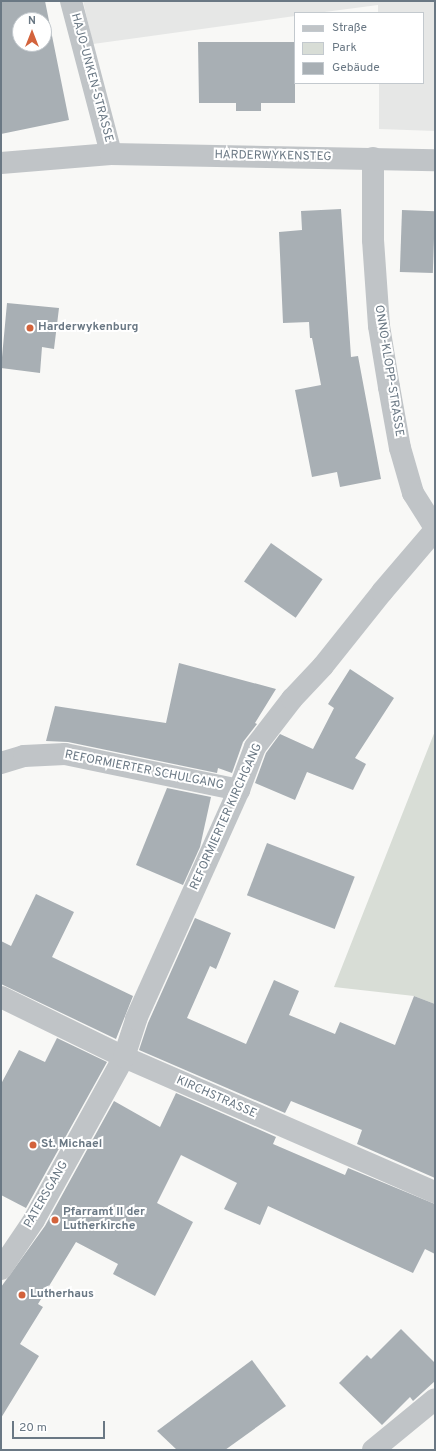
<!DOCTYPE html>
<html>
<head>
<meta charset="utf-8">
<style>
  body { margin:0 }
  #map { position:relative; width:436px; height:1451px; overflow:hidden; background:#f8f8f6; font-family:Overpass,sans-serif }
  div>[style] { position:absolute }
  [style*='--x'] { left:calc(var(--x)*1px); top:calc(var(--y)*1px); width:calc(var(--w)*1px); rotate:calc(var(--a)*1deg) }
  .built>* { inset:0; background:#e6e7e6 }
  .green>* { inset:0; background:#d8ddd6 }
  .building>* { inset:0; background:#a8afb4; transform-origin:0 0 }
  .minor>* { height:22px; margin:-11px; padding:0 11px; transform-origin:11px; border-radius:11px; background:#c0c4c7 }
  .dots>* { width:11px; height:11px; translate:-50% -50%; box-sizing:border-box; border:2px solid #fff; border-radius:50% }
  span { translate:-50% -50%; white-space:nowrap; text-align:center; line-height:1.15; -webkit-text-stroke:4px #fff; paint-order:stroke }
  .street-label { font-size:12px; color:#6a7884 }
  .poi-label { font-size:12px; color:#6a7884; font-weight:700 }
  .left { translate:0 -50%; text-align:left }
  .frame { position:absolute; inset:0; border:2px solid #6a7884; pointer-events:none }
  .legend { position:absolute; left:294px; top:12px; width:130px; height:72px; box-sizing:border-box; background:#fff; border:1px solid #c3c9ce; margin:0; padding:5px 7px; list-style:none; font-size:12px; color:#6a7884 }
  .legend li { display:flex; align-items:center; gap:8px; height:20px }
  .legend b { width:20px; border:1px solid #c3c9ce }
  .north { position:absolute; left:12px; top:12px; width:40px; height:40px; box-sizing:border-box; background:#fff; border:1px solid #c3c9ce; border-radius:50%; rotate:0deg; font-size:11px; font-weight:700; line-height:16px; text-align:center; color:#6a7884 }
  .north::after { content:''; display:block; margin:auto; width:14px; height:18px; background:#d3633c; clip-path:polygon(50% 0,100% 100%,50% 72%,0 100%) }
  .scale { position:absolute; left:12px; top:1421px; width:93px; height:18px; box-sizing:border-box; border:2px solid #6a7884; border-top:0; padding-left:5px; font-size:12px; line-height:14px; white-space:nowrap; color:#6a7884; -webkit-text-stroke:3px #fff; paint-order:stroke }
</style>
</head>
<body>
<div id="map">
  <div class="built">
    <div style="clip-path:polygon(83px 1px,435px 1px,435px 131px,379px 129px,379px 83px,423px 83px,423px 13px,378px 13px,378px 5px,317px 13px,295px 13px,295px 16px,93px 44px)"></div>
  </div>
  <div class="green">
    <div style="clip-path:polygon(435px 731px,435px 1004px,414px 996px,334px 987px)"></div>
  </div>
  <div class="building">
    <div style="clip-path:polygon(evenodd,1px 1px,45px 1px,69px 120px,1px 134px,1px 1px,20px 20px,44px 20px,44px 44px,20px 44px,20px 20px)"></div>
    <div style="clip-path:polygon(198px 42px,295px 42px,295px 103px,261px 103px,261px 111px,236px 111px,236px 103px,199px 103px)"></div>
    <div style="clip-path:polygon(341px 209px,351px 357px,358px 356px,381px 479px,340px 487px,337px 472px,312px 477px,295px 390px,321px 385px,312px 338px,310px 338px,309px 322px,283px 323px,279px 232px,302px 230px,301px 211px)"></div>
    <div style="left:402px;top:210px;width:33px;height:62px;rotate:2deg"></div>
    <div style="clip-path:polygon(7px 303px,59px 308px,54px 349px,42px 347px,40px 373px,1px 368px)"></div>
    <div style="left:271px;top:543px;width:63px;height:47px;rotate:35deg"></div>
    <div style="clip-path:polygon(179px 663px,276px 689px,255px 723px,257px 724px,243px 742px,232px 773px,218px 768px,217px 773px,68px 742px,46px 741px,55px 706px,166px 723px)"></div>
    <div style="clip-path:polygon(350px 669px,394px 698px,355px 758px,366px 764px,353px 790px,307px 772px,295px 800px,255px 783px,266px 753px,280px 734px,313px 749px,334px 708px,328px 704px)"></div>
    <div style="clip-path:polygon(167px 788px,211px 797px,200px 847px,183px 885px,136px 865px)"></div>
    <div style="left:267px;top:843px;width:94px;height:56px;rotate:21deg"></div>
    <div style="clip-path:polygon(36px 894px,74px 912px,52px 957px,133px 996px,116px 1039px,1px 984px,1px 941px,11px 946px)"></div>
    <div style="clip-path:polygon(195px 918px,231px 933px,216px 969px,210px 966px,187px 1018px,246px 1044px,274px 980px,299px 991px,289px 1015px,335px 1034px,340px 1022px,395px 1045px,414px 996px,435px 1004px,435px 1178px,357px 1144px,362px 1130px,291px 1101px,285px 1113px,139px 1050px,148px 1023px)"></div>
    <div style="clip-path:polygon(57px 1038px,107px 1062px,26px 1208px,1px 1195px,1px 1084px,19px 1050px,45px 1062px)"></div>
    <div style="clip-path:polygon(176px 1093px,276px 1137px,273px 1144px,345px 1175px,348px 1168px,435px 1204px,435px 1254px,425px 1249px,413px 1273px,268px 1206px,260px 1225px,224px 1209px,237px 1183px,181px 1155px,157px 1203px,193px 1222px,155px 1296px,113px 1274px,118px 1264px,76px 1242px,38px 1304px,43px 1307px,20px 1344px,39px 1356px,1px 1418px,1px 1287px,45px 1226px,114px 1101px,160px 1127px)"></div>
    <div style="clip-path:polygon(401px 1329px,435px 1363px,435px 1381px,413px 1401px,410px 1397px,382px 1425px,339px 1383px,367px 1355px,371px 1359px)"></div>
    <div style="clip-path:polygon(252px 1360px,286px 1406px,225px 1450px,177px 1450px,157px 1431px)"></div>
  </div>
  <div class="minor">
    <div style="--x:71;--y:1;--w:158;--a:75.3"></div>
    <div style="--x:373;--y:158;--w:82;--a:90"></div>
    <div style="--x:373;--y:240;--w:86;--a:86"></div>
    <div style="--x:379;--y:326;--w:62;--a:80.7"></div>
    <div style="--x:389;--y:387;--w:62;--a:79.8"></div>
    <div style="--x:400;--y:448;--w:47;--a:73.9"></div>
    <div style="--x:413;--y:493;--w:41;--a:57.8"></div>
    <div style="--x:1;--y:163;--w:110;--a:-4.7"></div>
    <div style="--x:111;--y:154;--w:324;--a:1.1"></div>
    <div style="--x:1;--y:763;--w:24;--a:-17"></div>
    <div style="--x:24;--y:756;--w:41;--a:-2.8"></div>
    <div style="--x:65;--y:754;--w:178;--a:11.7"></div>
    <div style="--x:1;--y:997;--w:137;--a:26"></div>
    <div style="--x:124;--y:1057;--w:339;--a:23.5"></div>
    <div style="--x:1;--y:1269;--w:59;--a:-56"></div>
    <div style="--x:34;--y:1220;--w:186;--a:-61.1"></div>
    <div style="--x:124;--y:1057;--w:40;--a:-72"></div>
    <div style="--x:136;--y:1019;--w:251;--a:-65.8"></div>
    <div style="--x:239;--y:790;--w:46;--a:-69.6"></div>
    <div style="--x:255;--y:747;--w:61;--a:-52.4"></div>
    <div style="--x:292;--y:699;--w:45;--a:-46.8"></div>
    <div style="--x:323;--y:666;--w:95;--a:-51.4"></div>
    <div style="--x:382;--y:592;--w:82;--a:-49.5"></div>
    <div style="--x:373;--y:1450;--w:80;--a:-39.4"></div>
  </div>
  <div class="dots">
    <div style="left:30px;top:328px;background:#d3633c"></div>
    <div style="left:33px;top:1145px;background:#d3633c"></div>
    <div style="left:55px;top:1220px;background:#d3633c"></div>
    <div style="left:22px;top:1295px;background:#d3633c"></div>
  </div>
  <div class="street-label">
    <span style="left:91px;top:78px;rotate:75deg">HAJO-UNKEN-STRASSE</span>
    <span style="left:273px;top:157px;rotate:1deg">HARDERWYKENSTEG</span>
    <span style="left:388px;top:371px;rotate:81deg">ONNO-KLOPP-STRASSE</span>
    <span style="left:144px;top:771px;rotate:11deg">REFORMIERTER SCHULGANG</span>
    <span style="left:227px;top:817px;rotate:-66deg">REFORMIERTER KIRCHGANG</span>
    <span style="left:216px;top:1098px;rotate:24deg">KIRCHSTRASSE</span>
    <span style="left:47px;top:1195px;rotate:-60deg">PATERSGANG</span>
  </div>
  <div class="poi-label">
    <span class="left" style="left:38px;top:328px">Harderwykenburg</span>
    <span class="left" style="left:41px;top:1145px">St. Michael</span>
    <span class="left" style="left:63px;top:1220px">Pfarramt II der<br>Lutherkirche</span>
    <span class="left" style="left:30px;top:1295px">Lutherhaus</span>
  </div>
  <div class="frame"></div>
  <ul class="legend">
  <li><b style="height:5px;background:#c0c4c7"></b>Straße</li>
  <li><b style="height:11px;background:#d8ddd6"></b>Park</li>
  <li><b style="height:11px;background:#a8afb4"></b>Gebäude</li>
  </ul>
  <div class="north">N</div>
  <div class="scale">20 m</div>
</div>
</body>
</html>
